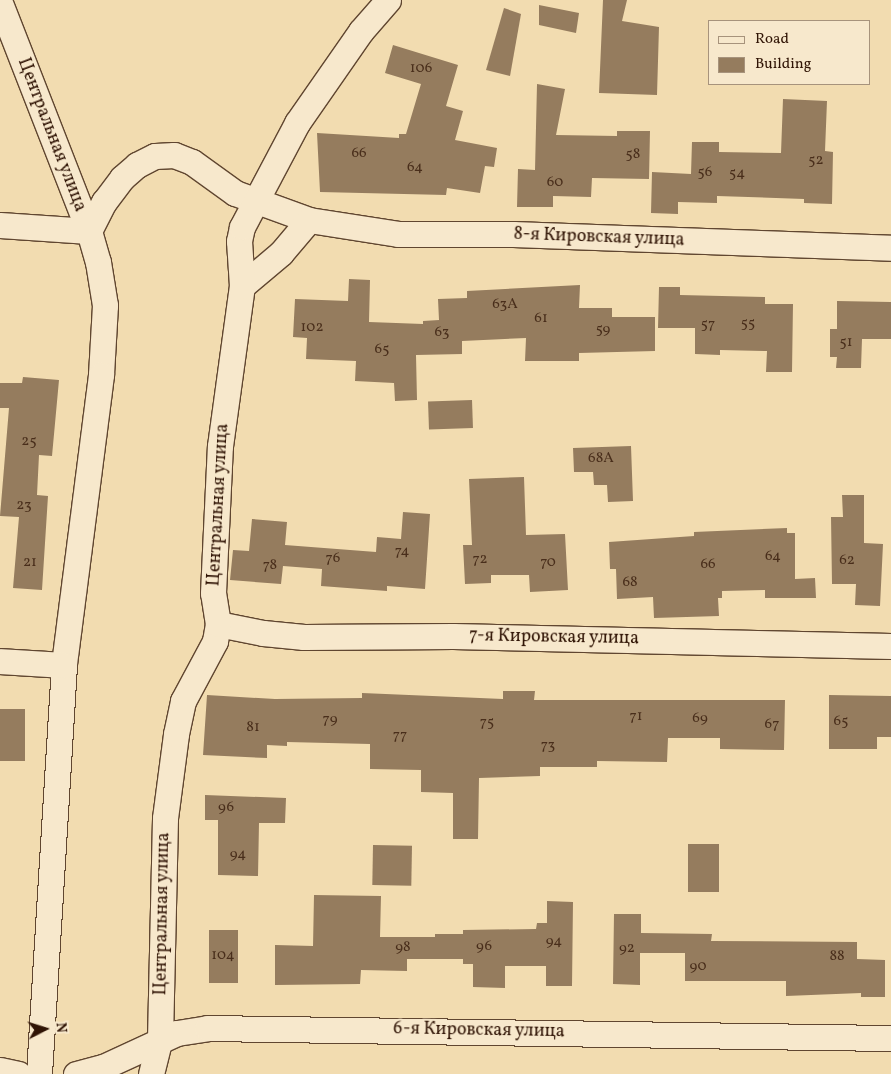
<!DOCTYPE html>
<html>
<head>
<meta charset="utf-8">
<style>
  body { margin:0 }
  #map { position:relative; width:891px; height:1074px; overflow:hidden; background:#f2dcb0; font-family:Vollkorn,serif }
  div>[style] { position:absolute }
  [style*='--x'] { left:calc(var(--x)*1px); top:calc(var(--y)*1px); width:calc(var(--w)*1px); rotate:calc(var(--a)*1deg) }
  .building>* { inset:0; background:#957c5e; transform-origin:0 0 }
  .roads { filter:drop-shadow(1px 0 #604630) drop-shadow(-1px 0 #604630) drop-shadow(0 1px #604630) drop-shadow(0 -1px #604630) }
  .minor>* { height:25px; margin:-12.5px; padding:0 12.5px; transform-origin:12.5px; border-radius:12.5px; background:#f7e8cc }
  span { translate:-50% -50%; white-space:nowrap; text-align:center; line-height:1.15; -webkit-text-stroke:4px #f7e8cc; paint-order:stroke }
  .number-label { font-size:15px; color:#492e1b }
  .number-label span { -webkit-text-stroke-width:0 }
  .street-label { font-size:18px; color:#301405 }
  .legend { position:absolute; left:708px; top:20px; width:162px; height:65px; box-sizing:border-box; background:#f7e8cc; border:1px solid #a7937c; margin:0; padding:6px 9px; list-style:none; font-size:15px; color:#301405 }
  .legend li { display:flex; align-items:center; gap:10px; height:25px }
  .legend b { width:25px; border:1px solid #a7937c }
  .north { position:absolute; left:20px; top:1004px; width:50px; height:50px; -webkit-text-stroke:4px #f7e8cc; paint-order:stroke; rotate:85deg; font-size:14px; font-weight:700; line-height:20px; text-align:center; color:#301405 }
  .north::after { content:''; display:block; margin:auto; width:18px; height:22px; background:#301405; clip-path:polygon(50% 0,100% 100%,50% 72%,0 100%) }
</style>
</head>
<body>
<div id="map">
  <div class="building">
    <div style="clip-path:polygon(603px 0,627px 0,622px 21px,659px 27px,657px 95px,599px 93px)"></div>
    <div style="clip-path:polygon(539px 5px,579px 13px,576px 33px,539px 25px)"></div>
    <div style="clip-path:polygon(504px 8px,521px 14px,510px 76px,486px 70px)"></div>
    <div style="clip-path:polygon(393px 45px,458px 65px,446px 106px,463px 111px,455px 140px,497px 148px,494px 167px,485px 166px,480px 193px,447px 188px,446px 195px,320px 192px,317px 133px,399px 138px,399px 134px,406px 134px,421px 84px,385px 73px)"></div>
    <div style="clip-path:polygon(537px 84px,565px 89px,556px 135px,617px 136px,617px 131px,650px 131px,649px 179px,592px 178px,591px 197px,553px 196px,553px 207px,517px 207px,518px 169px,535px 170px)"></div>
    <div style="clip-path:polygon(783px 99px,827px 101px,825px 151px,833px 152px,832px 204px,804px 203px,804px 199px,717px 196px,717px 203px,678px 202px,678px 214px,651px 213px,652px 172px,691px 174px,692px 142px,719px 142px,719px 152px,781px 153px)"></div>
    <div style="clip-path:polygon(349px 279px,370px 280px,369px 322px,423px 324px,423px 321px,439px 320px,438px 299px,467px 298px,467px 291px,580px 285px,579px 308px,612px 308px,612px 317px,655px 317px,655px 351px,579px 353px,579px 361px,525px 361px,526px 338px,462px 341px,462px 354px,416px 355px,417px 400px,395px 401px,394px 383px,355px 381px,356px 361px,306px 359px,307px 338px,293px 337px,295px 299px,348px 301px)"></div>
    <div style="clip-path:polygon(659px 287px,680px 287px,680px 295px,765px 297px,765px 304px,793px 304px,792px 372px,766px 372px,767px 351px,720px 350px,720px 355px,695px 354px,695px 328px,658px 328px)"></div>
    <div style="clip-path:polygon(837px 301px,891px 302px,891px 339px,862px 339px,861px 368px,836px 368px,837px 357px,830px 357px,830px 329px,837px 329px)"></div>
    <div style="clip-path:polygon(23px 377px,59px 380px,52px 456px,39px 455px,37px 495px,48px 496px,42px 590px,13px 588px,19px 517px,0 516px,9px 408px,0 408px,0 383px,22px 383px)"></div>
    <div style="left:472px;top:400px;width:28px;height:44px;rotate:88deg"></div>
    <div style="clip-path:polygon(631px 446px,633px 501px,608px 502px,607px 485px,594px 485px,593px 472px,574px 472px,573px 448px)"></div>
    <div style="clip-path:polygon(524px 477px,526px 535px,565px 534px,568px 590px,530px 592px,529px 575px,491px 575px,491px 583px,465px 584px,463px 545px,472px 545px,469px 479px)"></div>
    <div style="clip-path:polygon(842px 495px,864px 495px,864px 543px,883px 544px,880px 606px,855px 605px,856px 584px,832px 584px,831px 517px,843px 517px)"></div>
    <div style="clip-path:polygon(403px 512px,430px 514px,425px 589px,387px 586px,387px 591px,321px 586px,322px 569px,283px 566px,281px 584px,230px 580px,233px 550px,249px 551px,252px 519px,287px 522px,285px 545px,376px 552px,377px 537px,401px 539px)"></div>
    <div style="clip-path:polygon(787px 528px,787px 533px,795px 533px,795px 579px,815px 578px,816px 598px,765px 598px,765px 590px,722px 591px,722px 598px,718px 598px,719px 616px,654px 618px,653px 597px,617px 599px,616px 569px,610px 569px,609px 542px,694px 536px,694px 532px)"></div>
    <div style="clip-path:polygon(503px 691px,535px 691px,534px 700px,785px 700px,784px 750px,720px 749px,720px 738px,668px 738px,667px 762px,597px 761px,597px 767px,540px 767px,540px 776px,479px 778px,478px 839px,453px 839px,453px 793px,421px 792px,421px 770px,370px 769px,370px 744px,287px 742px,287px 746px,267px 745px,267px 758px,203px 755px,207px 695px,275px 699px,362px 698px,362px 693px,503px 699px)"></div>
    <div style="clip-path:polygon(829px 695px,891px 696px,891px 737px,877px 737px,877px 749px,829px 749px)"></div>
    <div style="left:0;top:709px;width:25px;height:52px"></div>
    <div style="clip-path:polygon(205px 795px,286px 798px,285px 823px,259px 823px,258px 876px,218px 875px,218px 820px,205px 820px)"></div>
    <div style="left:688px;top:844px;width:31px;height:48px"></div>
    <div style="left:373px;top:845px;width:39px;height:40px;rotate:1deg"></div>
    <div style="clip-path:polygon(314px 895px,381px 896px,380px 937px,435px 937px,435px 934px,463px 934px,463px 930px,536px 929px,537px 923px,547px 923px,547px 901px,573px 902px,572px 986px,546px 986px,546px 966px,505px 966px,505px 988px,473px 987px,473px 964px,463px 964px,463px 959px,407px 959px,407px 971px,361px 970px,360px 984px,275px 985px,275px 945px,313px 946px)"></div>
    <div style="clip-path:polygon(614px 914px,641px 914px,641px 933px,712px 934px,711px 941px,857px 942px,857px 959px,885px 960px,885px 997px,861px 997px,861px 993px,786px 996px,786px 981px,685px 981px,685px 953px,640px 953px,640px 985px,613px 984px)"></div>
    <div style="left:209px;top:930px;width:29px;height:53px"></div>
  </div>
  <div class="roads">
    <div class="minor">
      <div style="--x:0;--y:3;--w:245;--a:68.7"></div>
      <div style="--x:89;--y:231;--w:32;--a:74"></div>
      <div style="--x:98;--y:262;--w:44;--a:80.8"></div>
      <div style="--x:105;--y:305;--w:70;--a:93.3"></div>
      <div style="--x:101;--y:375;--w:292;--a:97.3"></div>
      <div style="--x:64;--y:665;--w:410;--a:93.5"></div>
      <div style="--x:0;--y:225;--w:89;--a:3.9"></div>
      <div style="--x:89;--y:231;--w:33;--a:-63"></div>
      <div style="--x:104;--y:202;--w:30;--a:-53"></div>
      <div style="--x:122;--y:178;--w:20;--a:-41"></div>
      <div style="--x:137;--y:165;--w:20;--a:-27"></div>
      <div style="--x:155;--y:156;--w:19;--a:-3"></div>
      <div style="--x:174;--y:155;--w:19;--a:21"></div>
      <div style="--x:192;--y:162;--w:53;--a:35.8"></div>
      <div style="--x:235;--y:193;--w:79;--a:20"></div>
      <div style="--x:242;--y:286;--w:51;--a:-40.2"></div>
      <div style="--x:281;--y:253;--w:43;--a:-49.7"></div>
      <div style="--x:309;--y:220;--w:90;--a:8.9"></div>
      <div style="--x:398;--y:234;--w:115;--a:0"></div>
      <div style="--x:513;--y:234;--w:378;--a:2.1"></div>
      <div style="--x:218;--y:624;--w:46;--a:11.3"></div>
      <div style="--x:263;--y:633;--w:41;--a:5.6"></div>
      <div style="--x:304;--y:637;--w:149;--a:-0.4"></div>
      <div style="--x:453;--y:636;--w:438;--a:1.3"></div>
      <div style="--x:0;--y:661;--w:64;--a:3.6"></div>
      <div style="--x:0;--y:1070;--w:19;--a:12"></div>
      <div style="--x:76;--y:1074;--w:28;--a:-15"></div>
      <div style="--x:103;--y:1067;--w:81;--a:-24.7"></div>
      <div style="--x:177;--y:1033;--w:30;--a:-9"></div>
      <div style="--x:207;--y:1028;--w:684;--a:0.84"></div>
      <div style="--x:151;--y:1074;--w:36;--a:-76"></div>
      <div style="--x:160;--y:1039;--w:221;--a:-88.7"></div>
      <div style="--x:165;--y:818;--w:85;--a:-82.5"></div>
      <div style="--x:176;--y:734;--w:34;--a:-78"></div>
      <div style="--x:183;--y:701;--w:68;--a:-61.9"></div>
      <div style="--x:215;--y:641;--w:17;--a:-80"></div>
      <div style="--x:218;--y:624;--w:31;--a:-99"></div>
      <div style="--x:213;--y:593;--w:147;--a:-87.3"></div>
      <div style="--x:220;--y:446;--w:162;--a:-82.2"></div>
      <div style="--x:242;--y:286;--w:45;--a:-93.8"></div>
      <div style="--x:239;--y:241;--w:14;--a:-78"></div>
      <div style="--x:242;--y:227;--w:118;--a:-62.1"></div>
      <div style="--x:297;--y:123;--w:112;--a:-55.2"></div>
      <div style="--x:361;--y:31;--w:41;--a:-48.9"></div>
    </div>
  </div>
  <div class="number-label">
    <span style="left:421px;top:69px">106</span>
    <span style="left:359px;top:154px">66</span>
    <span style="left:633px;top:155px">58</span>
    <span style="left:816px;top:161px">52</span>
    <span style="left:415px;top:168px">64</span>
    <span style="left:705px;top:173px">56</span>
    <span style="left:737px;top:174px">54</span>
    <span style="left:555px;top:183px">60</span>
    <span style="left:505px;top:305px">63А</span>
    <span style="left:541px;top:319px">61</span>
    <span style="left:748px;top:324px">55</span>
    <span style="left:708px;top:325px">57</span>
    <span style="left:312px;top:328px">102</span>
    <span style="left:603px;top:330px">59</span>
    <span style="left:442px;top:333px">63</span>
    <span style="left:846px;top:343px">51</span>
    <span style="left:382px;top:350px">65</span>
    <span style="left:29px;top:442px">25</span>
    <span style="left:601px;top:459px">68А</span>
    <span style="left:24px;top:506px">23</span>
    <span style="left:402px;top:552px">74</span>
    <span style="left:773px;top:557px">64</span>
    <span style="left:333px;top:559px">76</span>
    <span style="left:480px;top:560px">72</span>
    <span style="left:847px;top:561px">62</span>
    <span style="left:30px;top:563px">21</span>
    <span style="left:548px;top:563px">70</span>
    <span style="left:708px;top:565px">66</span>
    <span style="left:270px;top:566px">78</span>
    <span style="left:630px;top:583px">68</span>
    <span style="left:636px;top:717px">71</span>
    <span style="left:700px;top:719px">69</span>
    <span style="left:330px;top:720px">79</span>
    <span style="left:841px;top:722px">65</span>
    <span style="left:487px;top:723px">75</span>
    <span style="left:772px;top:725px">67</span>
    <span style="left:253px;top:728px">81</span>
    <span style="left:400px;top:736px">77</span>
    <span style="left:548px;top:746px">73</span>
    <span style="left:226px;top:808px">96</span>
    <span style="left:238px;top:855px">94</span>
    <span style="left:554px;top:942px">94</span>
    <span style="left:484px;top:947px">96</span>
    <span style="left:403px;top:948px">98</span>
    <span style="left:627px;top:949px">92</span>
    <span style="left:223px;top:956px">104</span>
    <span style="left:837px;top:957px">88</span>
    <span style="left:698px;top:967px">90</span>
  </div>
  <div class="street-label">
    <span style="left:51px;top:135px;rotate:69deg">Центральная улица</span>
    <span style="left:599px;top:238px;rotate:2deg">8-я Кировская улица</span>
    <span style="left:219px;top:505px;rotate:-87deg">Центральная улица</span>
    <span style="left:554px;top:638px;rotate:1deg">7-я Кировская улица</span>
    <span style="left:163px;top:914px;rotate:-89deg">Центральная улица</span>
    <span style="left:479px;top:1031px;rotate:1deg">6-я Кировская улица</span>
  </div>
  <ul class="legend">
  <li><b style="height:6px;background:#f7e8cc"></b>Road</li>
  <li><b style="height:14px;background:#957c5e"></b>Building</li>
  </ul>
  <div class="north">N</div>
</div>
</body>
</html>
